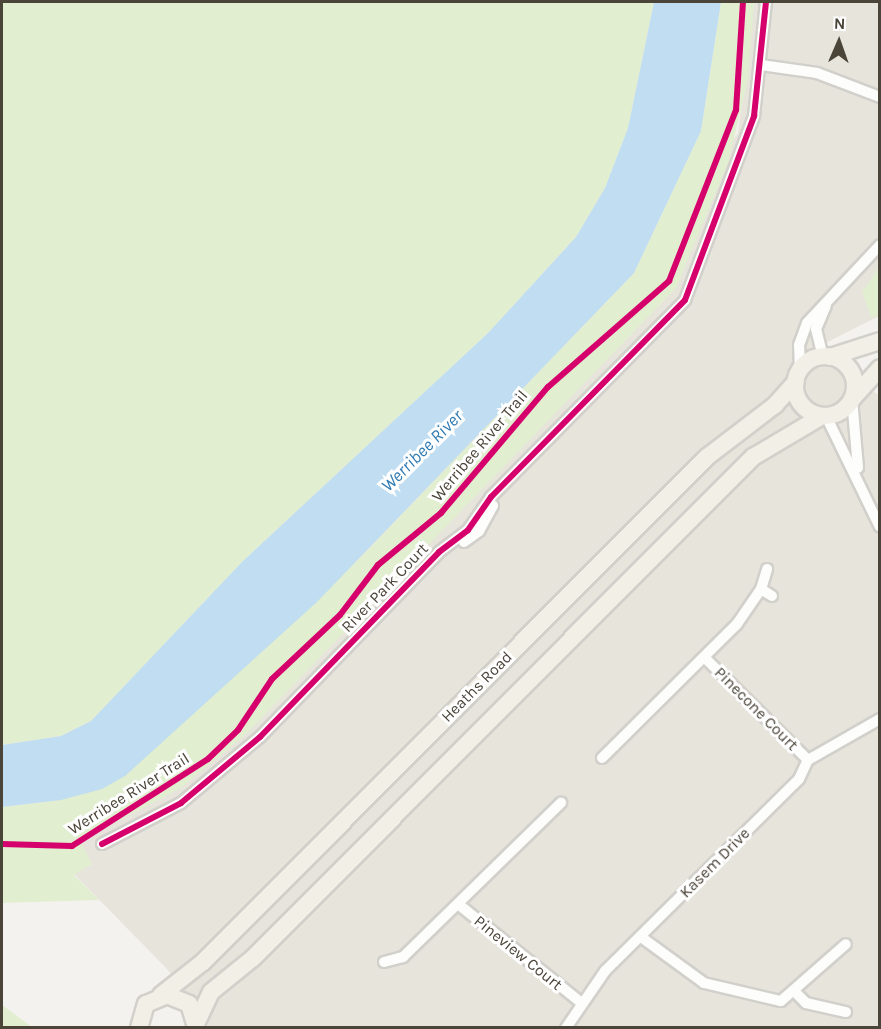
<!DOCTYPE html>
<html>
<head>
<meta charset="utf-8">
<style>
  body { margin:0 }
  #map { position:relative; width:881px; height:1029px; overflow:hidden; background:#f4f2ee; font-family:Karla,sans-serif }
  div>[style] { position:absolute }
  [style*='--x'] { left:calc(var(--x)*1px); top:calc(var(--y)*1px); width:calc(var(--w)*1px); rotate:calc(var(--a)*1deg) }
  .residential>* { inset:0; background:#e7e4dc }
  .green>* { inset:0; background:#e1eecf }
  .water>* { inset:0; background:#c0ddf1 }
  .roads { filter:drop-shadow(2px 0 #d2d0cb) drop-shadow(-2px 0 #d2d0cb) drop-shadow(0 2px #d2d0cb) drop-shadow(0 -2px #d2d0cb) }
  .street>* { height:10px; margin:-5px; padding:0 5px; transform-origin:5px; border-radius:5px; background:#fdfdfc }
  .primary>* { height:16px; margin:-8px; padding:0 8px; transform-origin:8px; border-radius:8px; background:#f2efe6 }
  .primary>.ring { margin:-8px; padding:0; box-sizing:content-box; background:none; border:16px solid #f2efe6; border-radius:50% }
  .cycleway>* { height:6px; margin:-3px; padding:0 3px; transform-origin:3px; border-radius:3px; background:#d6006c }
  span { translate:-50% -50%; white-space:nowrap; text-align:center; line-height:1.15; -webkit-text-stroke:6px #fff; paint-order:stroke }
  .street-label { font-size:16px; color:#4b4439 }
  .water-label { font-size:18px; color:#2e7ab2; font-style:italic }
  .frame { position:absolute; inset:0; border:3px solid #4b4439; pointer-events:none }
  .north { position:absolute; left:809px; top:12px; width:60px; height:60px; -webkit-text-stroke:4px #fff; paint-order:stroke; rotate:2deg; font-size:16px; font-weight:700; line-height:24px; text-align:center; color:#4b4439 }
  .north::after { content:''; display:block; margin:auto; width:21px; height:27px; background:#4b4439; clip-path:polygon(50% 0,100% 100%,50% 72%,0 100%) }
</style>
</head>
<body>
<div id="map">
  <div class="residential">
    <div style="clip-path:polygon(754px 2px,879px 2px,879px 316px,808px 352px,879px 395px,879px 1027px,209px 1027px,167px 969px,74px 874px,92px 864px,54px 801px,317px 602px,634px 273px,738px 133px)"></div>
  </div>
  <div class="green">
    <div style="clip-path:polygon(2px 2px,654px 2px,628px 128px,605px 188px,576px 237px,488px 333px,242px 562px,91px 721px,61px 736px,2px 745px)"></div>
    <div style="clip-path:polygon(721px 2px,754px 2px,748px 79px,728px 163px,676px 288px,245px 735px,181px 788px,80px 841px,92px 864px,74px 875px,99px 900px,2px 903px,2px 807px,61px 800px,125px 776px,363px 555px,634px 273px,701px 131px)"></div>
    <div style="clip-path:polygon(879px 268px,879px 316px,871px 317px,862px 292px)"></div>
    <div style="clip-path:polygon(2px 1005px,32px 1027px,2px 1027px)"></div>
  </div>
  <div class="water">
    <div style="clip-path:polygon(654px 2px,721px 2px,701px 131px,634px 273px,317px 602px,125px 776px,102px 789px,61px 800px,2px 807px,2px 745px,61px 736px,91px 721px,242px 562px,488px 333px,576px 237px,605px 188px,628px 128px)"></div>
  </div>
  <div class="roads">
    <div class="street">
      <div style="--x:761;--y:65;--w:57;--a:8.1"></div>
      <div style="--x:817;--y:73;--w:67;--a:20.9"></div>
      <div style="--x:823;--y:357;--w:29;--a:-104"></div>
      <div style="--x:816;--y:329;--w:25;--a:-67"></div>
      <div style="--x:800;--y:371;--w:26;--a:-92"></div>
      <div style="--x:799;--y:345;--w:23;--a:-70"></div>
      <div style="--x:807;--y:323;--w:107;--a:-46.9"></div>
      <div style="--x:852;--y:399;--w:69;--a:85"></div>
      <div style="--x:826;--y:416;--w:123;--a:64.1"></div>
      <div style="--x:464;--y:542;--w:19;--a:-36"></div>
      <div style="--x:479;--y:531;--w:29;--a:-61"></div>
      <div style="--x:761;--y:589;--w:13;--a:32"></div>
      <div style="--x:705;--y:658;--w:145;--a:44.7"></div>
      <div style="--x:602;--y:758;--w:190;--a:-44.8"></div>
      <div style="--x:737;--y:624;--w:42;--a:-55.6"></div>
      <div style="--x:761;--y:589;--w:21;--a:-73"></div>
      <div style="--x:102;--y:844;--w:89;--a:-27.4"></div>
      <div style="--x:181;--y:803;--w:103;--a:-39.9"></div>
      <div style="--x:260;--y:737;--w:257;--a:-45.9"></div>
      <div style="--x:439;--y:552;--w:36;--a:-37"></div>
      <div style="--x:468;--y:530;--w:40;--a:-55.1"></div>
      <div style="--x:491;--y:497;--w:276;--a:-45.4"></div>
      <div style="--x:685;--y:300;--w:197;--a:-69.4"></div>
      <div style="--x:754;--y:116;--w:115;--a:-84"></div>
      <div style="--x:458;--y:904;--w:155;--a:38.7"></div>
      <div style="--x:641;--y:937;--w:78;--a:36.1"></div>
      <div style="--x:704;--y:983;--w:79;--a:13.2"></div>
      <div style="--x:781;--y:1001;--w:86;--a:-41.2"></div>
      <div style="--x:384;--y:962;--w:20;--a:-15"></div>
      <div style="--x:403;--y:957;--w:221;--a:-44.3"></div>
      <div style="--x:796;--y:993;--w:14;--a:45"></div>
      <div style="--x:806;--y:1003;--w:41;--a:12.7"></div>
      <div style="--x:566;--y:1028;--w:69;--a:-55.6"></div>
      <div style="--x:605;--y:971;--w:273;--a:-44.7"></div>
      <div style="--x:799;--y:779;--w:21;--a:-65"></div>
      <div style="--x:808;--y:760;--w:83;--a:-29.7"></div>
    </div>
    <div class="primary">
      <div class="ring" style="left:795px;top:356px;width:44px;height:44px"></div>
      <div style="--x:830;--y:357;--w:52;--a:-17.7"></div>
      <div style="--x:853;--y:398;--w:40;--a:-48"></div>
      <div style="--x:161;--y:995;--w:53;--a:-38.2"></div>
      <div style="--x:203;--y:962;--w:713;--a:-45.06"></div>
      <div style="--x:707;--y:457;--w:86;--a:-37.4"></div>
      <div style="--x:775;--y:405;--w:31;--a:-48"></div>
      <div style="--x:196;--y:1024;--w:35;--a:-65"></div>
      <div style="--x:211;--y:992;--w:54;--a:-39"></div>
      <div style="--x:253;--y:958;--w:708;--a:-45.06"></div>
      <div style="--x:753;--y:457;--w:80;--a:-30.7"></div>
      <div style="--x:139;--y:1028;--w:25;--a:-74"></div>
      <div style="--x:146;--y:1004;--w:23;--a:-23"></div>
      <div style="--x:167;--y:995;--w:24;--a:22"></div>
      <div style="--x:189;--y:1004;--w:24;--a:73"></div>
    </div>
  </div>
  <div class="cycleway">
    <div style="--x:2;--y:844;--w:70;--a:1.6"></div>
    <div style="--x:72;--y:846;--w:161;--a:-32.6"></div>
    <div style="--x:208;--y:759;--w:42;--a:-44"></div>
    <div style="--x:238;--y:730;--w:61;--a:-56.3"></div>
    <div style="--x:272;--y:679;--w:93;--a:-43.3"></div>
    <div style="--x:340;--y:615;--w:63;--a:-52.8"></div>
    <div style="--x:378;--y:565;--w:82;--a:-39.5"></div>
    <div style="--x:441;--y:513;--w:165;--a:-49.7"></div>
    <div style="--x:548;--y:387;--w:161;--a:-41.2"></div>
    <div style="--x:669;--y:281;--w:184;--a:-68.6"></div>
    <div style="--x:736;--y:110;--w:108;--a:-86.3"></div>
    <div style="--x:102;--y:844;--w:89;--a:-27.4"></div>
    <div style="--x:181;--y:803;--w:103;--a:-39.9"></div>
    <div style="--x:260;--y:737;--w:257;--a:-45.9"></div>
    <div style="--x:439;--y:552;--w:36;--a:-37"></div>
    <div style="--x:468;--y:530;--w:40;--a:-55.1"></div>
    <div style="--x:491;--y:497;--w:276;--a:-45.4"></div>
    <div style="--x:685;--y:300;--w:197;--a:-69.4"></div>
    <div style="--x:754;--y:116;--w:115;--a:-84"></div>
  </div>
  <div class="street-label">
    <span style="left:480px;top:446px;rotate:-50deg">Werribee River Trail</span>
    <span style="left:385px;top:588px;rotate:-46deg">River Park Court</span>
    <span style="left:477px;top:687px;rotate:-45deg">Heaths Road</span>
    <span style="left:756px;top:709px;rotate:45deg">Pinecone Court</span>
    <span style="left:129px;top:794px;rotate:-32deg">Werribee River Trail</span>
    <span style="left:715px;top:863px;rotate:-45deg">Kasem Drive</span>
    <span style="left:518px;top:953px;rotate:39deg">Pineview Court</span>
  </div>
  <div class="water-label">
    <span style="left:422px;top:451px;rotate:-45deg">Werribee River</span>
  </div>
  <div class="frame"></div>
  <div class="north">N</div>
</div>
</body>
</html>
